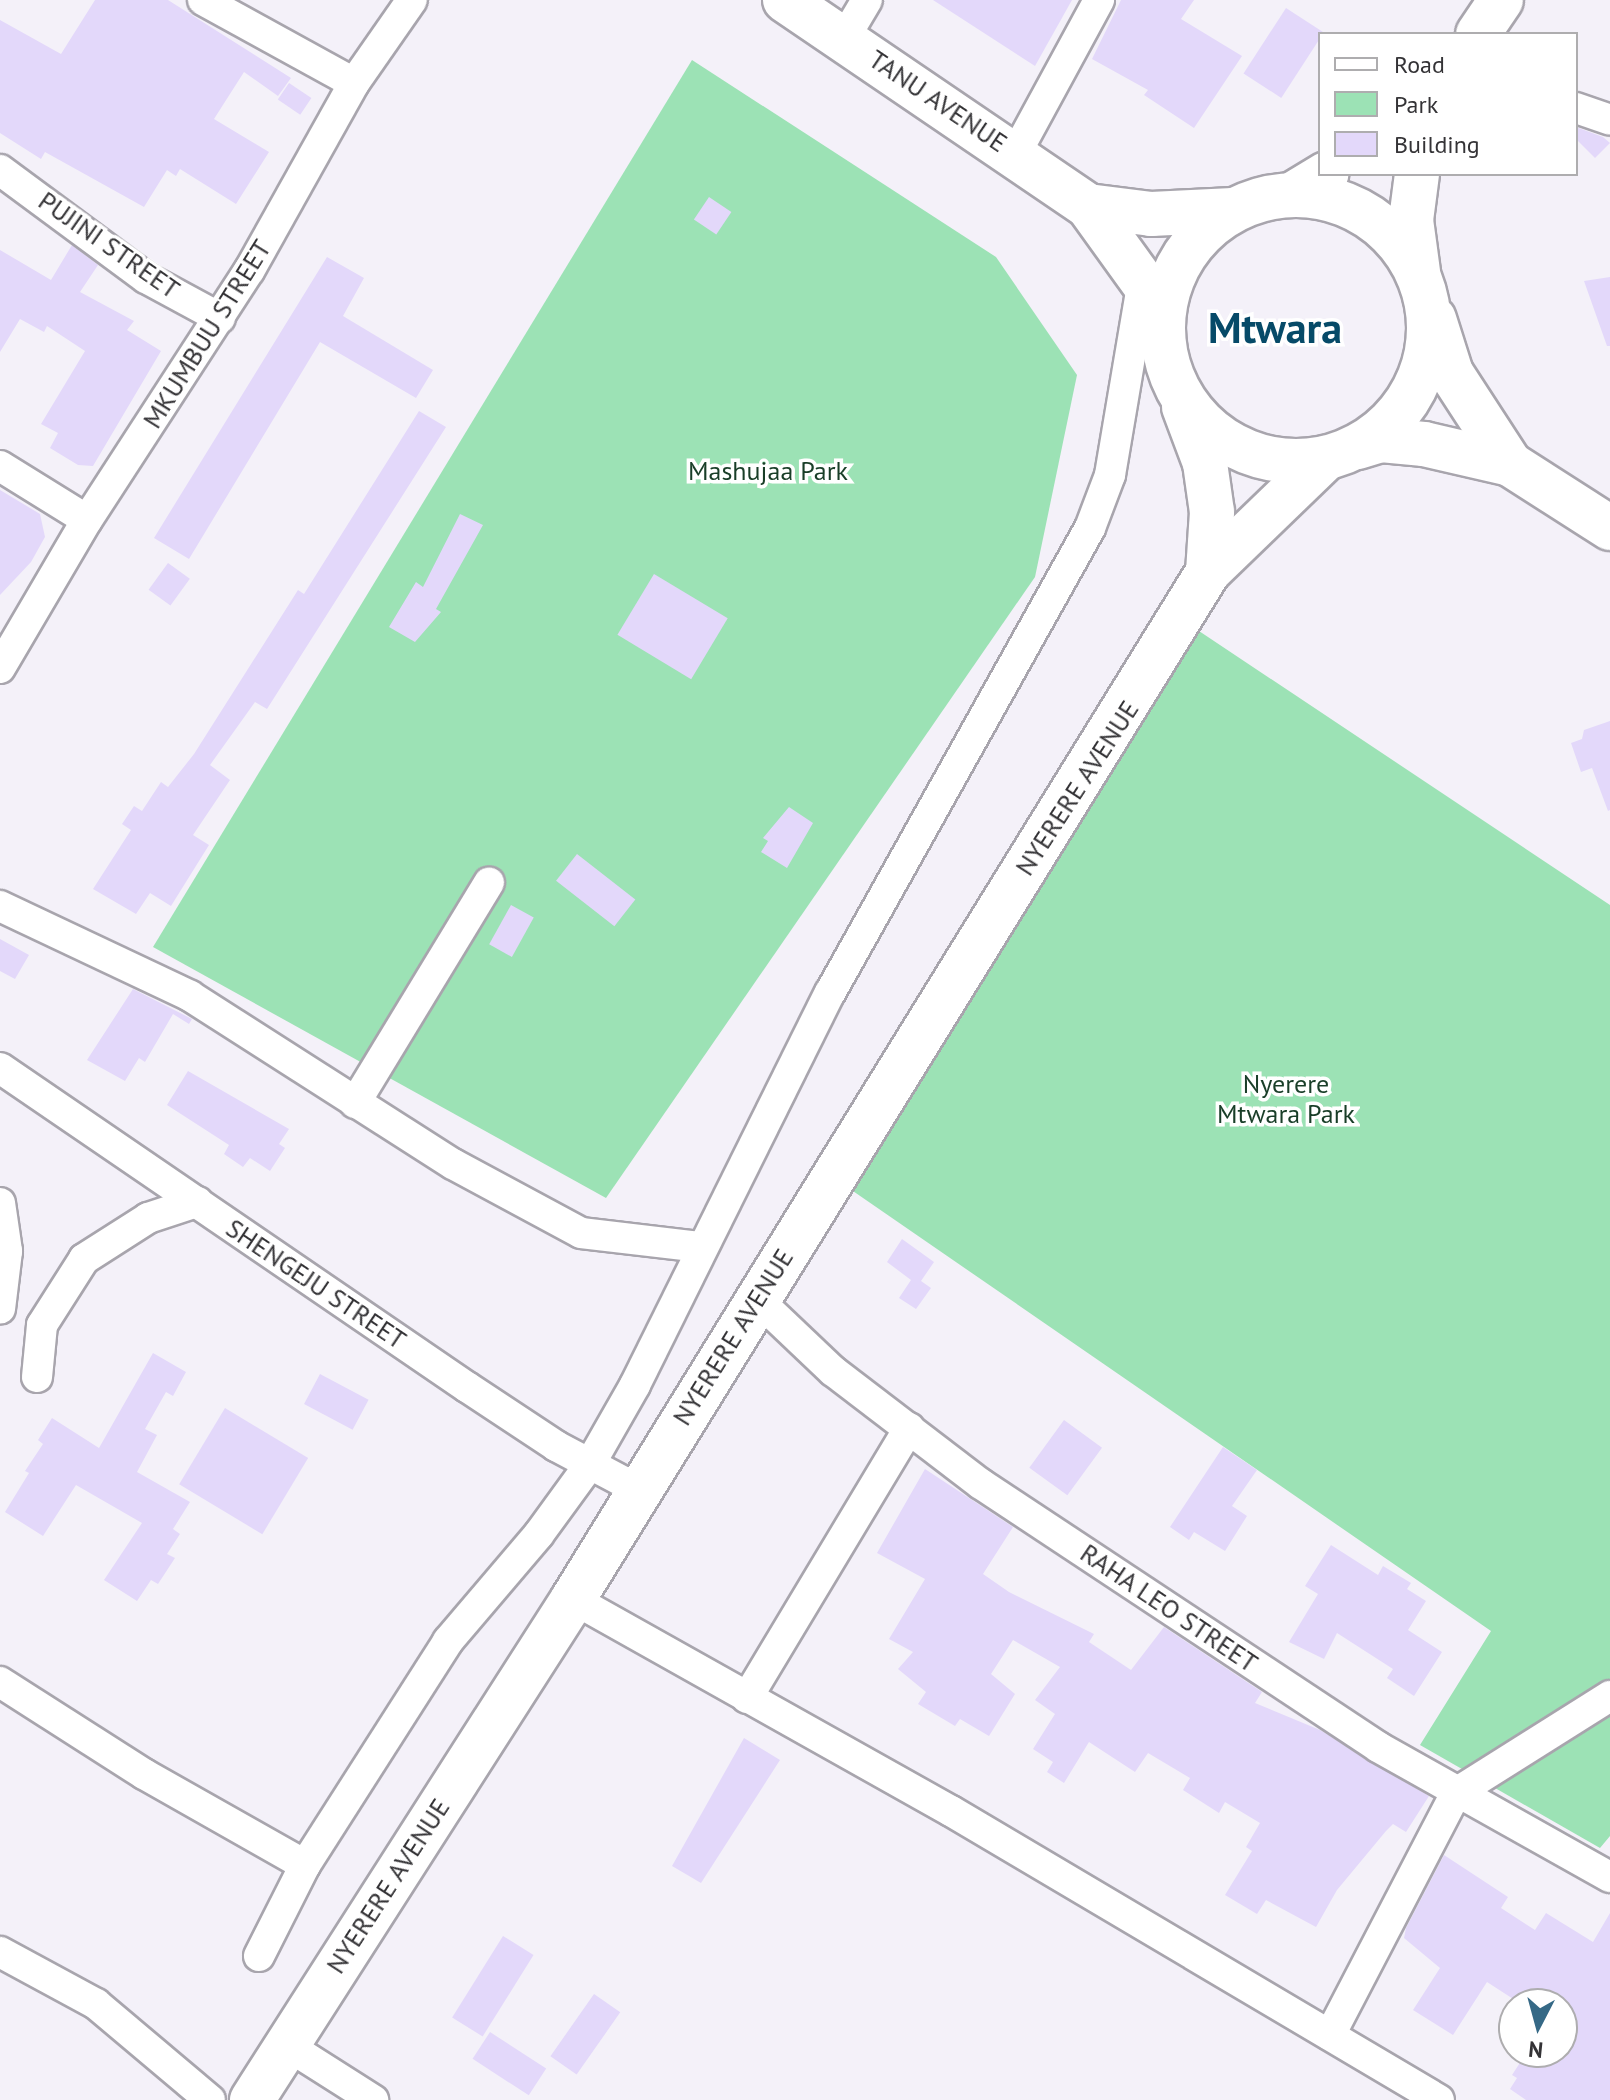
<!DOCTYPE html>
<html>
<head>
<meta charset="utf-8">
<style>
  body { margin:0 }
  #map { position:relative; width:1610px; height:2100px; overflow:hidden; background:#f4f1f9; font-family:"PT Sans",sans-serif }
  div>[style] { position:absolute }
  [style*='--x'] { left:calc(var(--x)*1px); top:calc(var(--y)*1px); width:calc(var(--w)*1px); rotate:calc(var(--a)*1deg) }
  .green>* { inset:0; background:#9ce2b5 }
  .building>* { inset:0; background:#e3d8fa; transform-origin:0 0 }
  .roads { filter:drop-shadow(2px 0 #a8a5ad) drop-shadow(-2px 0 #a8a5ad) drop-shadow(0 2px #a8a5ad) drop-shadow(0 -2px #a8a5ad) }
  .street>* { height:30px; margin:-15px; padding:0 15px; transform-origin:15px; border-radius:15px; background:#fff }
  .secondary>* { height:44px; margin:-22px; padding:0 22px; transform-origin:22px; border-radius:22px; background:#fff }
  .secondary>.ring { margin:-22px; padding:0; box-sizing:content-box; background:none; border:44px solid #fff; border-radius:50% }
  .highway>* { height:44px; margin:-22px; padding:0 22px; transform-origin:22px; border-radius:22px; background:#fff }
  span { translate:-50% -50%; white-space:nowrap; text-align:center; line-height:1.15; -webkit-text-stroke:7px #fff; paint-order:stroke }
  .street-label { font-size:26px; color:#343336 }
  .park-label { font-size:26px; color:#193e28 }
  .town-label { font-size:42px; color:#064a68; font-weight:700 }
  .legend { position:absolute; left:1318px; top:32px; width:260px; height:144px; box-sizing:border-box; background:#fff; border:2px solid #aeadaf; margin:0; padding:10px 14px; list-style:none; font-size:24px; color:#343336 }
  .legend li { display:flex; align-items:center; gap:16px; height:40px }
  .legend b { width:40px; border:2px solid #aeadaf }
  .north { position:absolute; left:1498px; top:1988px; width:80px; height:80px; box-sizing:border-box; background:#fff; border:2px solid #aeadaf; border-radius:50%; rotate:186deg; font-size:22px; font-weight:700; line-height:32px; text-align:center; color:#343336 }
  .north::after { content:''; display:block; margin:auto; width:28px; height:36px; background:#366986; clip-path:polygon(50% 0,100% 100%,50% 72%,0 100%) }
</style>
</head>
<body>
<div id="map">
  <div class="green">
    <div style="clip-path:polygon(692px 60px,996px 257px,1077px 375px,1035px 577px,606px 1198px,153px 947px)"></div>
    <div style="clip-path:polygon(1196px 629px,1610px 905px,1610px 1836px,1600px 1848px,1420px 1745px,1491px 1631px,850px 1189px)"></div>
  </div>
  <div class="building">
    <div style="clip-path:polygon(95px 0,168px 0,291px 78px,278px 96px,244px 72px,214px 119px,269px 152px,236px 204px,180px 169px,176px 176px,167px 170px,144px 207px,45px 152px,41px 159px,0 133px,0 20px,61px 54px)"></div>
    <div style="clip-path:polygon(933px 0,1072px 0,1035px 66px)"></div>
    <div style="clip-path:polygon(1121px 0,1194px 0,1181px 19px,1242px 56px,1194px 128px,1144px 95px,1148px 90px,1092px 59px)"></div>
    <div style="left:1286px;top:8px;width:45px;height:78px;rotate:33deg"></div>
    <div style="left:289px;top:83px;width:27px;height:20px;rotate:34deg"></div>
    <div style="clip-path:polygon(1576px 127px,1603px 137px,1610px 143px,1595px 158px,1576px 139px)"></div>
    <div style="left:709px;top:197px;width:27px;height:27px;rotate:34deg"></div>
    <div style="clip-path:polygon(72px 245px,98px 265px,80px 292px,134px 321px,127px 330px,161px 351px,93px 466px,78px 465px,50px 448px,58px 433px,41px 424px,85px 351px,47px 326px,44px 332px,20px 319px,0 352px,0 250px,51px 280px)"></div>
    <div style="clip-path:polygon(327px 257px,364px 278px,343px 316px,433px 370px,416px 398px,320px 342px,189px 559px,154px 538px)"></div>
    <div style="clip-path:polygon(1610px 277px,1610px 346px,1607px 346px,1584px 281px)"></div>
    <div style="clip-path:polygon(419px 411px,446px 427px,267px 709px,255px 702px,210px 765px,230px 780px,193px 835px,209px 845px,171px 906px,150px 893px,136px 914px,93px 889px,131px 830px,122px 824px,134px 806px,142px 811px,161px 782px,168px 787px,194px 754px,298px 590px,304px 594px)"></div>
    <div style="clip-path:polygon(0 490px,40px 514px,45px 537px,31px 562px,0 595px)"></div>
    <div style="clip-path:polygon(460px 514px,483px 525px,436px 609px,441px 612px,415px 642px,389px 627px,416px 582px,423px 587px)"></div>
    <div style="left:168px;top:563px;width:27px;height:33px;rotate:36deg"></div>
    <div style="left:654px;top:574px;width:86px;height:71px;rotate:31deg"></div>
    <div style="clip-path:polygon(1610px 721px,1610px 810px,1608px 811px,1592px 768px,1581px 772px,1571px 743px,1582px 739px,1584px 730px)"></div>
    <div style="clip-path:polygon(789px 807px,813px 823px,787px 868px,761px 852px,768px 841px,763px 838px)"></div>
    <div style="left:577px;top:854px;width:74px;height:34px;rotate:38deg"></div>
    <div style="left:511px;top:905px;width:26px;height:45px;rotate:29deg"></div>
    <div style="clip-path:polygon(0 939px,29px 955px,15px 979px,0 971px)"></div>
    <div style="clip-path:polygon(133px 989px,192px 1019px,189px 1024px,173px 1014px,145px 1062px,139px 1058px,125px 1081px,87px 1060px)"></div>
    <div style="clip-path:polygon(188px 1071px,289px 1129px,279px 1144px,285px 1148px,270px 1171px,250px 1158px,243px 1167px,224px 1154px,229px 1145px,167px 1105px)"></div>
    <div style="clip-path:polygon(902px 1239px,934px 1262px,921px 1281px,931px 1288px,916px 1309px,899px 1298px,911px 1280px,887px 1262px)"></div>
    <div style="clip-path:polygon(153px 1353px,186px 1372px,173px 1396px,166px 1392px,145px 1429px,157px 1435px,137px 1472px,190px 1502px,173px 1529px,180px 1534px,167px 1554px,175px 1558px,158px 1584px,151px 1580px,137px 1601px,104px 1580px,142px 1523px,76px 1485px,43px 1536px,5px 1512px,29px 1473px,25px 1471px,43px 1444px,38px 1440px,52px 1418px,99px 1448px)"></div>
    <div style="left:320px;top:1374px;width:55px;height:34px;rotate:28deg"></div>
    <div style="left:225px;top:1408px;width:97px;height:89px;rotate:31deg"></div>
    <div style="left:1064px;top:1420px;width:47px;height:59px;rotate:36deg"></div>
    <div style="clip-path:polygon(1223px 1447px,1257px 1470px,1232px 1506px,1247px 1516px,1225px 1551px,1194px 1532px,1189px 1540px,1170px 1527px)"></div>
    <div style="clip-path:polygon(925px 1469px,1013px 1527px,983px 1574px,1009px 1592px,1094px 1634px,1089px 1642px,1131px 1670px,1164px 1627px,1262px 1692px,1255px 1703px,1320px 1730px,1429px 1796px,1406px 1832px,1393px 1824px,1386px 1831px,1337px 1890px,1316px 1927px,1266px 1900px,1257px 1914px,1225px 1895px,1252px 1851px,1246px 1847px,1260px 1823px,1225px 1802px,1219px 1813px,1183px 1790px,1190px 1778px,1148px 1753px,1135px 1772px,1089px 1742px,1064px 1783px,1047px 1772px,1053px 1762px,1033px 1749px,1055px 1714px,1035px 1700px,1060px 1667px,1013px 1640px,991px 1674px,1015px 1694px,989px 1736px,960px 1719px,955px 1726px,918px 1704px,926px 1692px,898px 1669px,913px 1652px,889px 1639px,925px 1579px,877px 1553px)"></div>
    <div style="clip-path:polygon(1331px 1545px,1378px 1575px,1383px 1566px,1411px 1583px,1407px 1589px,1426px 1601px,1408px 1630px,1442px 1652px,1414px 1696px,1387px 1678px,1393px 1669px,1337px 1633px,1324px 1659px,1289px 1642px,1318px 1594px,1305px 1586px)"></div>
    <div style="clip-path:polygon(744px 1738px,780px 1760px,701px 1883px,672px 1866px)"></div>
    <div style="clip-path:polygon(1444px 1855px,1508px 1897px,1501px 1908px,1535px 1930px,1546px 1913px,1593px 1942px,1610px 1913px,1610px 2100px,1526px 2100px,1510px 2089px,1517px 2078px,1512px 2075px,1527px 2052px,1562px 2052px,1562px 2004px,1521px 2004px,1487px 1982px,1453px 2035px,1413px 2010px,1440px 1968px,1404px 1938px,1406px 1928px)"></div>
    <div style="left:503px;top:1936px;width:36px;height:96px;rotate:32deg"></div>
    <div style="left:594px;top:1994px;width:32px;height:76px;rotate:35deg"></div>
    <div style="left:490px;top:2032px;width:67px;height:32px;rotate:33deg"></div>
  </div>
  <div class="roads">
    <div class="street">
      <div style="--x:203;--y:0;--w:172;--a:28.8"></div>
      <div style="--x:845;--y:37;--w:43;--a:-59.3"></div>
      <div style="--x:1576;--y:108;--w:36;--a:19"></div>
      <div style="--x:1016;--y:153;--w:174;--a:-61.5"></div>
      <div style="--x:0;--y:170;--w:182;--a:36.5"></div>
      <div style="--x:146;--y:278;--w:84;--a:28.4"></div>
      <div style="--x:0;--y:466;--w:102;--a:31.8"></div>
      <div style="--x:0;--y:668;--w:172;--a:-59.6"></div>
      <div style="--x:87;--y:520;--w:297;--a:-57"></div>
      <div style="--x:249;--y:271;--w:215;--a:-60.8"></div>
      <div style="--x:354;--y:83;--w:101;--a:-55.1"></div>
      <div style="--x:0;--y:906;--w:210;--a:25.3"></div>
      <div style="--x:190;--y:996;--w:312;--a:32.6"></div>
      <div style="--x:453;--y:1164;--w:145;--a:28.3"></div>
      <div style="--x:581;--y:1233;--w:121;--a:6.7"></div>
      <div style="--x:0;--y:1068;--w:566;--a:34.34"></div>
      <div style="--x:467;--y:1387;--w:107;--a:33.5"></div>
      <div style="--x:556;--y:1446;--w:94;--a:27.9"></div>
      <div style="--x:355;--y:1103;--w:258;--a:-58.7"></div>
      <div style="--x:0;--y:1203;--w:49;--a:81.7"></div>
      <div style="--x:7;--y:1251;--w:58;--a:96.9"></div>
      <div style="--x:757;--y:1299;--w:105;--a:43.5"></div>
      <div style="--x:833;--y:1371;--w:186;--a:37.4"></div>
      <div style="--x:981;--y:1484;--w:476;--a:33.5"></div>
      <div style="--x:1378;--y:1747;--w:266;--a:29.3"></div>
      <div style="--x:37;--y:1377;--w:52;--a:-84.5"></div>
      <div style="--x:42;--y:1325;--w:78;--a:-57.5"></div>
      <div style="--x:84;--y:1259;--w:76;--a:-32.6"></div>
      <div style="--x:148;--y:1218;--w:52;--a:-18.1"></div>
      <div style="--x:573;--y:1599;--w:433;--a:29.3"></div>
      <div style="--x:951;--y:1811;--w:567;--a:30.63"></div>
      <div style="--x:0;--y:1682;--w:171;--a:32.6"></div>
      <div style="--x:144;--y:1774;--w:185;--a:29.5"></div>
      <div style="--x:747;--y:1698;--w:315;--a:-59"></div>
      <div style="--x:0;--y:1952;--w:109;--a:28.4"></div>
      <div style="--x:96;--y:2004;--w:149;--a:40.1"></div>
      <div style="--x:259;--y:1956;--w:102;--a:-63.2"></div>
      <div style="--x:305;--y:1865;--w:266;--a:-57.4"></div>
      <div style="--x:448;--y:1641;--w:140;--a:-49.6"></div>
      <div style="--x:539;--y:1534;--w:87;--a:-53.9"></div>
      <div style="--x:590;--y:1464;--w:91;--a:-60.3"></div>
      <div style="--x:635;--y:1385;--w:438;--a:-63.6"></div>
      <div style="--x:830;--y:993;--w:533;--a:-60.79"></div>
      <div style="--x:1090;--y:528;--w:57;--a:-69.3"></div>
      <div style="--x:1110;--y:475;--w:198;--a:-80.4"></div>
      <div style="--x:1330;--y:2035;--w:273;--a:-62.5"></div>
      <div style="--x:1456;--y:1793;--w:182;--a:-32.2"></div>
      <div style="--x:288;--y:2046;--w:101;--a:32.4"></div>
    </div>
    <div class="secondary">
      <div style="--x:785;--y:0;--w:366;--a:34.2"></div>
      <div style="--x:1088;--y:206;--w:128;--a:54.2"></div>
      <div class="ring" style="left:1163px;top:195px;width:222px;height:222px"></div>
      <div style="--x:1088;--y:206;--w:64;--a:7.2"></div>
      <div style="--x:1151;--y:214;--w:82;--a:-2.8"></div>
      <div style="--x:1434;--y:319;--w:57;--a:72.5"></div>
      <div style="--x:1451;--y:373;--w:108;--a:57"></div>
      <div style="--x:1184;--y:407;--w:60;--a:69.4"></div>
      <div style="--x:1205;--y:463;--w:49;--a:81.9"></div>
      <div style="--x:1212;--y:512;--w:60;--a:93.8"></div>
      <div style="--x:1358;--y:447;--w:24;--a:-17"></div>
      <div style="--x:1381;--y:440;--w:43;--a:5.3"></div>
      <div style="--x:1424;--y:444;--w:88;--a:13.1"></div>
      <div style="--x:1510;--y:464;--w:119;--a:32.6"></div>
      <div style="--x:252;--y:2100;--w:595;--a:-57.35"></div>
      <div style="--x:573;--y:1599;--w:1207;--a:-58.27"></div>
      <div style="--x:1208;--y:572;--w:164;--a:-44"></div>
    </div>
    <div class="highway">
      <div style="--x:1478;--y:34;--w:41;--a:-55.9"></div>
      <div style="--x:1417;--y:174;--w:46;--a:97.4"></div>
      <div style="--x:1411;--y:220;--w:52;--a:82.3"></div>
      <div style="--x:1293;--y:194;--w:39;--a:-31"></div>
    </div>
  </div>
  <div class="street-label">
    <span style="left:938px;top:101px;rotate:34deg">TANU AVENUE</span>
    <span style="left:109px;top:245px;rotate:35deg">PUJINI STREET</span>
    <span style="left:207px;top:334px;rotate:-58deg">MKUMBUU STREET</span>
    <span style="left:1077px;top:788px;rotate:-57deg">NYERERE AVENUE</span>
    <span style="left:316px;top:1284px;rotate:34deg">SHENGEJU STREET</span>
    <span style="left:733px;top:1337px;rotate:-58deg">NYERERE AVENUE</span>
    <span style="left:1169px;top:1608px;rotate:34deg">RAHA LEO STREET</span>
    <span style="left:388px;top:1886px;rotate:-57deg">NYERERE AVENUE</span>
  </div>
  <div class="park-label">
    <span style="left:768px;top:471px">Mashujaa Park</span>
    <span style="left:1286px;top:1099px">Nyerere<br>Mtwara Park</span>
  </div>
  <div class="town-label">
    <span style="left:1275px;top:328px">Mtwara</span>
  </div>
  <ul class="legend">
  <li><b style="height:10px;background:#fff"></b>Road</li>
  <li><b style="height:22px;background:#9ce2b5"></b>Park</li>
  <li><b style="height:22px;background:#e3d8fa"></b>Building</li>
  </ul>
  <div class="north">N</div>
</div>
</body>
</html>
